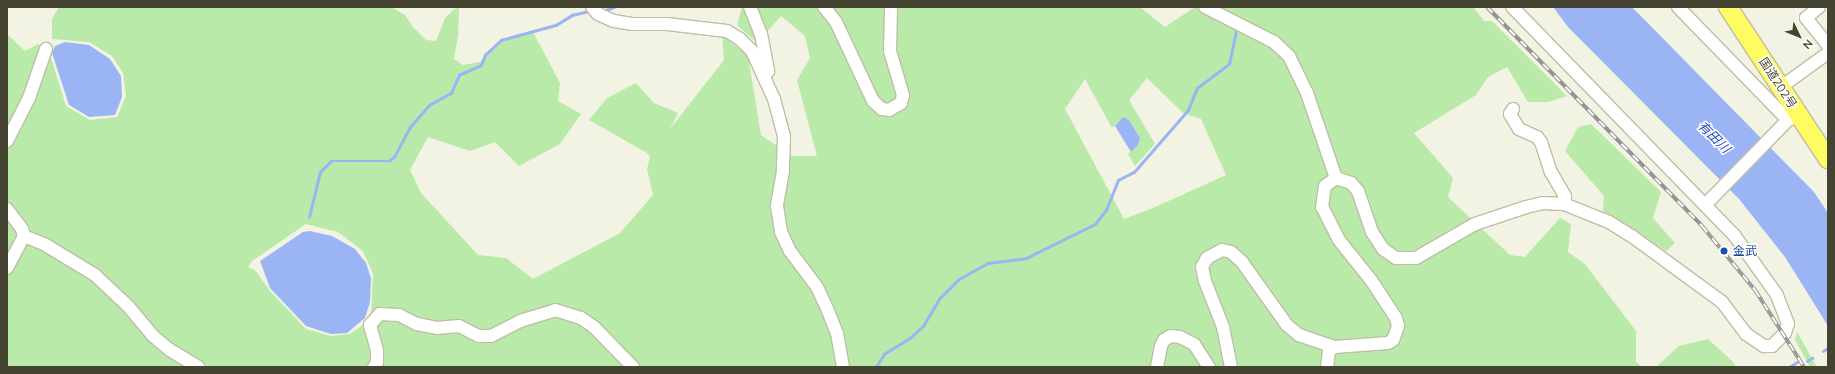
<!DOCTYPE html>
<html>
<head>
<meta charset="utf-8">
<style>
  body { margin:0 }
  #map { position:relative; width:1835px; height:374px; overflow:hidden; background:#f3f3e3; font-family:Mulish,"Noto Sans JP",sans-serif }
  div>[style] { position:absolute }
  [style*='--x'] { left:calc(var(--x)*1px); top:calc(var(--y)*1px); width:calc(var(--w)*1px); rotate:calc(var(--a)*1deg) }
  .green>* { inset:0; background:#b9eaa9 }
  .water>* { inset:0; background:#9bb5f4 }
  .stream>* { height:2.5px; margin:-1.25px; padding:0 1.25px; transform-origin:1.25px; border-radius:1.25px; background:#9bb5f4 }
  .roads { filter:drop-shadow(1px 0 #bfbea5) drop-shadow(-1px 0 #bfbea5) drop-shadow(0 1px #bfbea5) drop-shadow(0 -1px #bfbea5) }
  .minor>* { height:12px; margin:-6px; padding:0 6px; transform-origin:6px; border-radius:6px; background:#fff }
  .highway>* { height:18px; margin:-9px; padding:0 9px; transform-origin:9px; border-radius:9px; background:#fffb62 }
  .rail>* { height:4px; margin-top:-2px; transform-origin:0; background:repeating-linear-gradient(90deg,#fff 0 8px,#949494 0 16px); box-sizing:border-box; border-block:1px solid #949494 }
  .dots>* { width:11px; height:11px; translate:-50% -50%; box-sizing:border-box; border:2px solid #fff; border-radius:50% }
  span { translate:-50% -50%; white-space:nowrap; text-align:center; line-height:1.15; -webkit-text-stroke:3px #fff; paint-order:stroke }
  .street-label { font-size:12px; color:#454433 }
  .transit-label { font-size:12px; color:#164399 }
  .left { translate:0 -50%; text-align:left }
  .water-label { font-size:13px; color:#264eb7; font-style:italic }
  .frame { position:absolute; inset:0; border:8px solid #454433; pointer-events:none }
  .north { position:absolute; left:1779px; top:16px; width:40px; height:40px; -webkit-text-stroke:3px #fff; paint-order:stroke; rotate:133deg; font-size:11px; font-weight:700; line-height:16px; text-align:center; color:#454433 }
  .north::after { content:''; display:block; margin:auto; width:14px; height:18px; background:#454433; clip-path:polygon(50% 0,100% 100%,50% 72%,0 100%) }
</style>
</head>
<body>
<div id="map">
  <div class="green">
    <div style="clip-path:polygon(evenodd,59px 7px,391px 7px,405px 15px,413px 27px,426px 40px,436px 41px,445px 18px,454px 9px,459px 8px,458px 36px,454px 59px,463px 65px,480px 62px,501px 41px,533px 32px,560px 83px,558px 101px,581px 114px,560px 144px,519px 166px,495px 142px,470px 151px,428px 137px,410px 170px,421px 193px,478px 255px,506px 258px,533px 279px,620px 233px,653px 195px,647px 169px,650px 157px,647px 153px,589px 120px,607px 98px,636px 83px,654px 103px,678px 113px,670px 129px,724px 60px,722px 35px,748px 56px,761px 135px,792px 156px,817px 156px,797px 80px,810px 58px,805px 36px,781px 16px,757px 43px,737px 25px,742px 7px,1140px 7px,1165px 27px,1195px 7px,1473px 7px,1484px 21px,1492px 21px,1567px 96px,1548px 102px,1528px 102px,1507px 67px,1488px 77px,1476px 95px,1414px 133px,1453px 178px,1448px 197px,1510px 255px,1525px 257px,1560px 218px,1571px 224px,1568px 252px,1585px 264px,1636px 331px,1636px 362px,1643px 367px,7px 367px,7px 34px,25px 51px,38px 44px,49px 51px,66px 106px,90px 120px,117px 117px,126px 96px,123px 73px,112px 56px,89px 42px,52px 39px,52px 19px,59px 7px,1147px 78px,1183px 113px,1201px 119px,1226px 175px,1153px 208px,1124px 219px,1065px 109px,1085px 79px,1112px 128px,1123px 118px,1129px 120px,1140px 138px,1138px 145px,1128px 154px,1135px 166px,1155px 144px,1129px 100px,1147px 78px,59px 7px,306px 224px,338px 232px,363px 251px,373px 274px,371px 315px,368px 321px,350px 334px,331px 336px,306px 329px,270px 291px,255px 270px,248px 267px,252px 261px,306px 224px)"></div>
    <div style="clip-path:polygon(1591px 124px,1661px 192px,1653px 218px,1675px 243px,1666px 251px,1603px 211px,1604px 196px,1565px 151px,1578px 127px)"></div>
    <div style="clip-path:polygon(1797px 332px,1817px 367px,1810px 367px,1795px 340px)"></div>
    <div style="clip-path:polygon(1708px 339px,1733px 362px,1736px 367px,1656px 367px,1679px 346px)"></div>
  </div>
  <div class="water">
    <div style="clip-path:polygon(1553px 7px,1632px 7px,1814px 192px,1828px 213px,1828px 326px,1785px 257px,1739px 199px,1568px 27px)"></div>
    <div style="clip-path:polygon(65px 42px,89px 45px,110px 59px,121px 76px,122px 97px,115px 115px,89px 117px,69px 105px,52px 53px,55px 46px)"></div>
    <div style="clip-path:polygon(1123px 117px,1129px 120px,1140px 138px,1138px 145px,1131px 152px,1115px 126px)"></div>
    <div style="clip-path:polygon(310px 231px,332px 236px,355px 249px,366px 263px,371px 278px,370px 302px,365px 318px,347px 333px,331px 334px,306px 326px,270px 288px,260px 261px,303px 232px)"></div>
  </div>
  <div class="stream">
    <div style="--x:605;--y:10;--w:9;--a:-18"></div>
    <div style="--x:309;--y:217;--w:46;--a:-76.3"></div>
    <div style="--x:320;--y:172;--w:16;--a:-45"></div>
    <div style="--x:331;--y:161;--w:58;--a:0"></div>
    <div style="--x:389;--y:161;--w:6;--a:-39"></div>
    <div style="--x:394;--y:157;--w:34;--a:-62"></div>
    <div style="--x:410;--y:127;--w:29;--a:-49"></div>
    <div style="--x:429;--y:105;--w:25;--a:-29"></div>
    <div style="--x:451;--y:93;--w:20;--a:-66"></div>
    <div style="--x:459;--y:75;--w:24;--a:-24"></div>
    <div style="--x:481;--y:65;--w:11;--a:-68"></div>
    <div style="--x:485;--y:55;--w:22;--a:-43"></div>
    <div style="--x:501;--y:40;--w:57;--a:-15.3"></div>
    <div style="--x:556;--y:25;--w:19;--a:-32"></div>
    <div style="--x:572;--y:15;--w:17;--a:-13"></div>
    <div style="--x:1823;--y:351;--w:6;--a:-31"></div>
    <div style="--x:1807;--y:361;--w:6;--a:-31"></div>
    <div style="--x:876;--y:367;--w:15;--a:-58"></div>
    <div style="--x:884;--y:354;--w:31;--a:-32"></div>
    <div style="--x:910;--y:338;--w:18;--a:-43"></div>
    <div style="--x:923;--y:326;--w:31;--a:-59"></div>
    <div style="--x:939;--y:299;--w:28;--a:-45"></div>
    <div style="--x:959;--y:279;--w:33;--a:-29"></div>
    <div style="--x:988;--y:263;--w:38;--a:-7"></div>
    <div style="--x:1026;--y:258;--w:77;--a:-26.2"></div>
    <div style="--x:1095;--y:224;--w:18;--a:-52"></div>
    <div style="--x:1106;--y:210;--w:32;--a:-68"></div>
    <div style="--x:1118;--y:180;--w:18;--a:-27"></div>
    <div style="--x:1134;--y:172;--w:82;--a:-48.9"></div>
    <div style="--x:1188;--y:110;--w:24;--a:-68"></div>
    <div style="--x:1197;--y:88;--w:40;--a:-37"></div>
    <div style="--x:1229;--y:64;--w:34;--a:-78"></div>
    <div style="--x:1789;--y:367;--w:9;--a:-32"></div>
  </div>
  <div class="roads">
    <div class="minor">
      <div style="--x:592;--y:7;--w:9;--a:49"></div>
      <div style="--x:598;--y:14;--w:17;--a:24"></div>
      <div style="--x:614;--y:21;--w:18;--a:9"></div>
      <div style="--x:632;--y:24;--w:35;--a:0"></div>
      <div style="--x:667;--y:24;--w:60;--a:6.7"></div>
      <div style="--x:727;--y:31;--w:15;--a:32"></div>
      <div style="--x:740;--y:39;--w:17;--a:45"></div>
      <div style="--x:752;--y:51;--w:53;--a:65.4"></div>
      <div style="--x:774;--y:99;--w:39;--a:75"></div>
      <div style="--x:784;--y:137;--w:34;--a:92"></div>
      <div style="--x:783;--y:171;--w:36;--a:100"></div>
      <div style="--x:777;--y:206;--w:26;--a:81"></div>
      <div style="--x:781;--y:232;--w:21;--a:65"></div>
      <div style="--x:790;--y:251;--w:45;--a:53.1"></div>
      <div style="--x:817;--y:287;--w:26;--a:65"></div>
      <div style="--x:828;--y:311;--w:24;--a:68"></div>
      <div style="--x:837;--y:333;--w:35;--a:80"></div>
      <div style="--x:750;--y:7;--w:29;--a:68"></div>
      <div style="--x:761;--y:34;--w:38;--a:79"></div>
      <div style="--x:768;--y:71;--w:4;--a:135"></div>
      <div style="--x:824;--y:7;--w:19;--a:51"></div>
      <div style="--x:836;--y:22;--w:87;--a:64.9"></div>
      <div style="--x:873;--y:101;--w:12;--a:42"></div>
      <div style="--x:882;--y:109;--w:7;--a:8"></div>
      <div style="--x:889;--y:110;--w:14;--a:-30"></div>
      <div style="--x:901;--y:103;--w:8;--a:-76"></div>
      <div style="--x:903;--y:95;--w:46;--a:-106.5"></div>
      <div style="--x:890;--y:51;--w:44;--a:-88.7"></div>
      <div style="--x:1205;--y:7;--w:77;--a:26.9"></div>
      <div style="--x:1274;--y:42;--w:21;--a:43"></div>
      <div style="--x:1289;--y:56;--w:41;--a:64.1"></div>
      <div style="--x:1307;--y:93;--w:90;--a:71.2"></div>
      <div style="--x:1678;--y:7;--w:158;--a:45.8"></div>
      <div style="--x:1819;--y:7;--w:17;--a:140"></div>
      <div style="--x:1806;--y:18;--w:35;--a:51"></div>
      <div style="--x:1781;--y:87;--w:58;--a:-35.9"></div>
      <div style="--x:1513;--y:109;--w:6;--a:121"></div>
      <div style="--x:1510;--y:114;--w:17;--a:59"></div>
      <div style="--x:1519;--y:129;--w:20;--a:24"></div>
      <div style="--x:1537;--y:137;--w:6;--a:51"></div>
      <div style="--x:1541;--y:142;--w:32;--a:72"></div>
      <div style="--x:1551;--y:172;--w:28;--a:60"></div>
      <div style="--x:1565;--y:196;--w:8;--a:97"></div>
      <div style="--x:7;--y:141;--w:48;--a:-62.9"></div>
      <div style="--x:29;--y:98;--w:52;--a:-70.9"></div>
      <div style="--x:1706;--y:204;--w:117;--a:-45.7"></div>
      <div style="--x:1788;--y:120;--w:8;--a:-23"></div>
      <div style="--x:7;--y:209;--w:25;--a:53"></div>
      <div style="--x:22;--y:229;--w:7;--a:74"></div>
      <div style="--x:7;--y:268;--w:36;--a:-62"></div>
      <div style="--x:24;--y:236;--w:22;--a:22"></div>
      <div style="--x:44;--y:244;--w:60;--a:31.3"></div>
      <div style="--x:95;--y:275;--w:45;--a:43.2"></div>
      <div style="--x:128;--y:306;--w:38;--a:50"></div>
      <div style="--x:152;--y:335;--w:23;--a:40"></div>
      <div style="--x:170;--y:350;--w:33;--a:31"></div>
      <div style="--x:374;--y:367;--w:6;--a:-59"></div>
      <div style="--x:377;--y:362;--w:12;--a:-90"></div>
      <div style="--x:377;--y:350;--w:26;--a:-106"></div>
      <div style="--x:370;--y:325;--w:15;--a:-48"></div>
      <div style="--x:380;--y:314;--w:19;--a:3"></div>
      <div style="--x:399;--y:315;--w:20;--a:27"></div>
      <div style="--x:417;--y:324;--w:20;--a:11"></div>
      <div style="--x:437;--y:328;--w:22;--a:-5"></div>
      <div style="--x:459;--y:326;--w:22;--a:27"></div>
      <div style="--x:479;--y:336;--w:12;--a:0"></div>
      <div style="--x:491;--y:336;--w:33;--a:-27"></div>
      <div style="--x:520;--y:321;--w:37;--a:-17"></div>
      <div style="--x:555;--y:310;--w:27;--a:17"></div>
      <div style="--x:581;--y:318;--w:16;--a:35"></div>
      <div style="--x:594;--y:327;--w:56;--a:45.7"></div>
      <div style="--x:1157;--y:367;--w:21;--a:-79"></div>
      <div style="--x:1161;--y:346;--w:7;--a:-63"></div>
      <div style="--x:1164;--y:340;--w:8;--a:-30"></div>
      <div style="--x:1171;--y:336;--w:9;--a:6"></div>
      <div style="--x:1180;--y:337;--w:16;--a:27"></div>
      <div style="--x:1194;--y:344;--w:27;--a:57"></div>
      <div style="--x:1231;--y:367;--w:41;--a:-101.3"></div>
      <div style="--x:1223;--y:327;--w:49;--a:-111.4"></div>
      <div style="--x:1205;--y:281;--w:14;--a:-102"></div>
      <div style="--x:1202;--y:267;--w:10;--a:-61"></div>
      <div style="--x:1207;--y:258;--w:17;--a:-28"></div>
      <div style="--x:1222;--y:250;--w:9;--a:13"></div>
      <div style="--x:1231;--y:252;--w:15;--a:42"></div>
      <div style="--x:1242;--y:262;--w:77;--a:54.5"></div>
      <div style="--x:1287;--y:325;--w:16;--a:40"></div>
      <div style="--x:1299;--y:335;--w:37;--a:19"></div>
      <div style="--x:1327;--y:367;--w:16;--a:-83"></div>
      <div style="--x:1329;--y:351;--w:6;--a:-39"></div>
      <div style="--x:1334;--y:347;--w:54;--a:-4.2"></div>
      <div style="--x:1388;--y:343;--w:6;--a:-31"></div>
      <div style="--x:1393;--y:340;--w:15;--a:-70"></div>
      <div style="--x:1398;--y:326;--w:8;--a:-104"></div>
      <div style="--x:1396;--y:318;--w:45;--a:-123.3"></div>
      <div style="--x:1371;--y:280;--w:51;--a:-128.7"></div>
      <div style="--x:1339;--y:240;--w:37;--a:-117"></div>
      <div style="--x:1322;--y:207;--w:21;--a:-82"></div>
      <div style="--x:1325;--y:186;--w:14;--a:-36"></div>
      <div style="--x:1336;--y:178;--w:16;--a:18"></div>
      <div style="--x:1351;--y:183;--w:11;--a:49"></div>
      <div style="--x:1358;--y:191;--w:43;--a:71.1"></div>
      <div style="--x:1372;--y:232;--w:20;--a:57"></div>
      <div style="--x:1383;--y:249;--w:16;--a:35"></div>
      <div style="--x:1396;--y:258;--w:20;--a:0"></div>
      <div style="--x:1416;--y:258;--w:68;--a:-30"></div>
      <div style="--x:1475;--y:224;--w:54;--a:-18.4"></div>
      <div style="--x:1526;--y:207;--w:17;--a:-13"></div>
      <div style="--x:1543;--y:203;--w:21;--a:3"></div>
      <div style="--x:1564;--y:204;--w:48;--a:21.8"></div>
      <div style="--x:1609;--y:222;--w:28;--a:32"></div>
      <div style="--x:1633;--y:237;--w:110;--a:36.1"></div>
      <div style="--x:1722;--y:302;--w:40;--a:53"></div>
      <div style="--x:1746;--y:334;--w:22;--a:34"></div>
      <div style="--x:1764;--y:346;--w:8;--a:0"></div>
      <div style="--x:1772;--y:346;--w:18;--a:-45"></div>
      <div style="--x:1785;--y:333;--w:9;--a:-72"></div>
      <div style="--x:1788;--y:324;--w:31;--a:-111"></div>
      <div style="--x:1777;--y:295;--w:74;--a:-125.6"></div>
      <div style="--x:1734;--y:235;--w:318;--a:-134.2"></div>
    </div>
    <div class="highway">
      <div style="--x:1728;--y:7;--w:182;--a:56.7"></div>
    </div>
  </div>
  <div class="rail">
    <div style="--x:1487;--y:7;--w:307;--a:45.5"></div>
    <div style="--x:1702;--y:226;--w:83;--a:50.4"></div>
    <div style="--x:1755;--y:290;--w:91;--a:57.5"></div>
  </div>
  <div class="dots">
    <div style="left:1724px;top:251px;background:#1a4fb4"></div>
  </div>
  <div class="street-label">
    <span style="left:1778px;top:83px;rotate:57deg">国道202号</span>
  </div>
  <div class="transit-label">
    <span class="left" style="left:1733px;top:251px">金武</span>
  </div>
  <div class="water-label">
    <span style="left:1714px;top:137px;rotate:45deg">有田川</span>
  </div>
  <div class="frame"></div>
  <div class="north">N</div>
</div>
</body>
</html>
